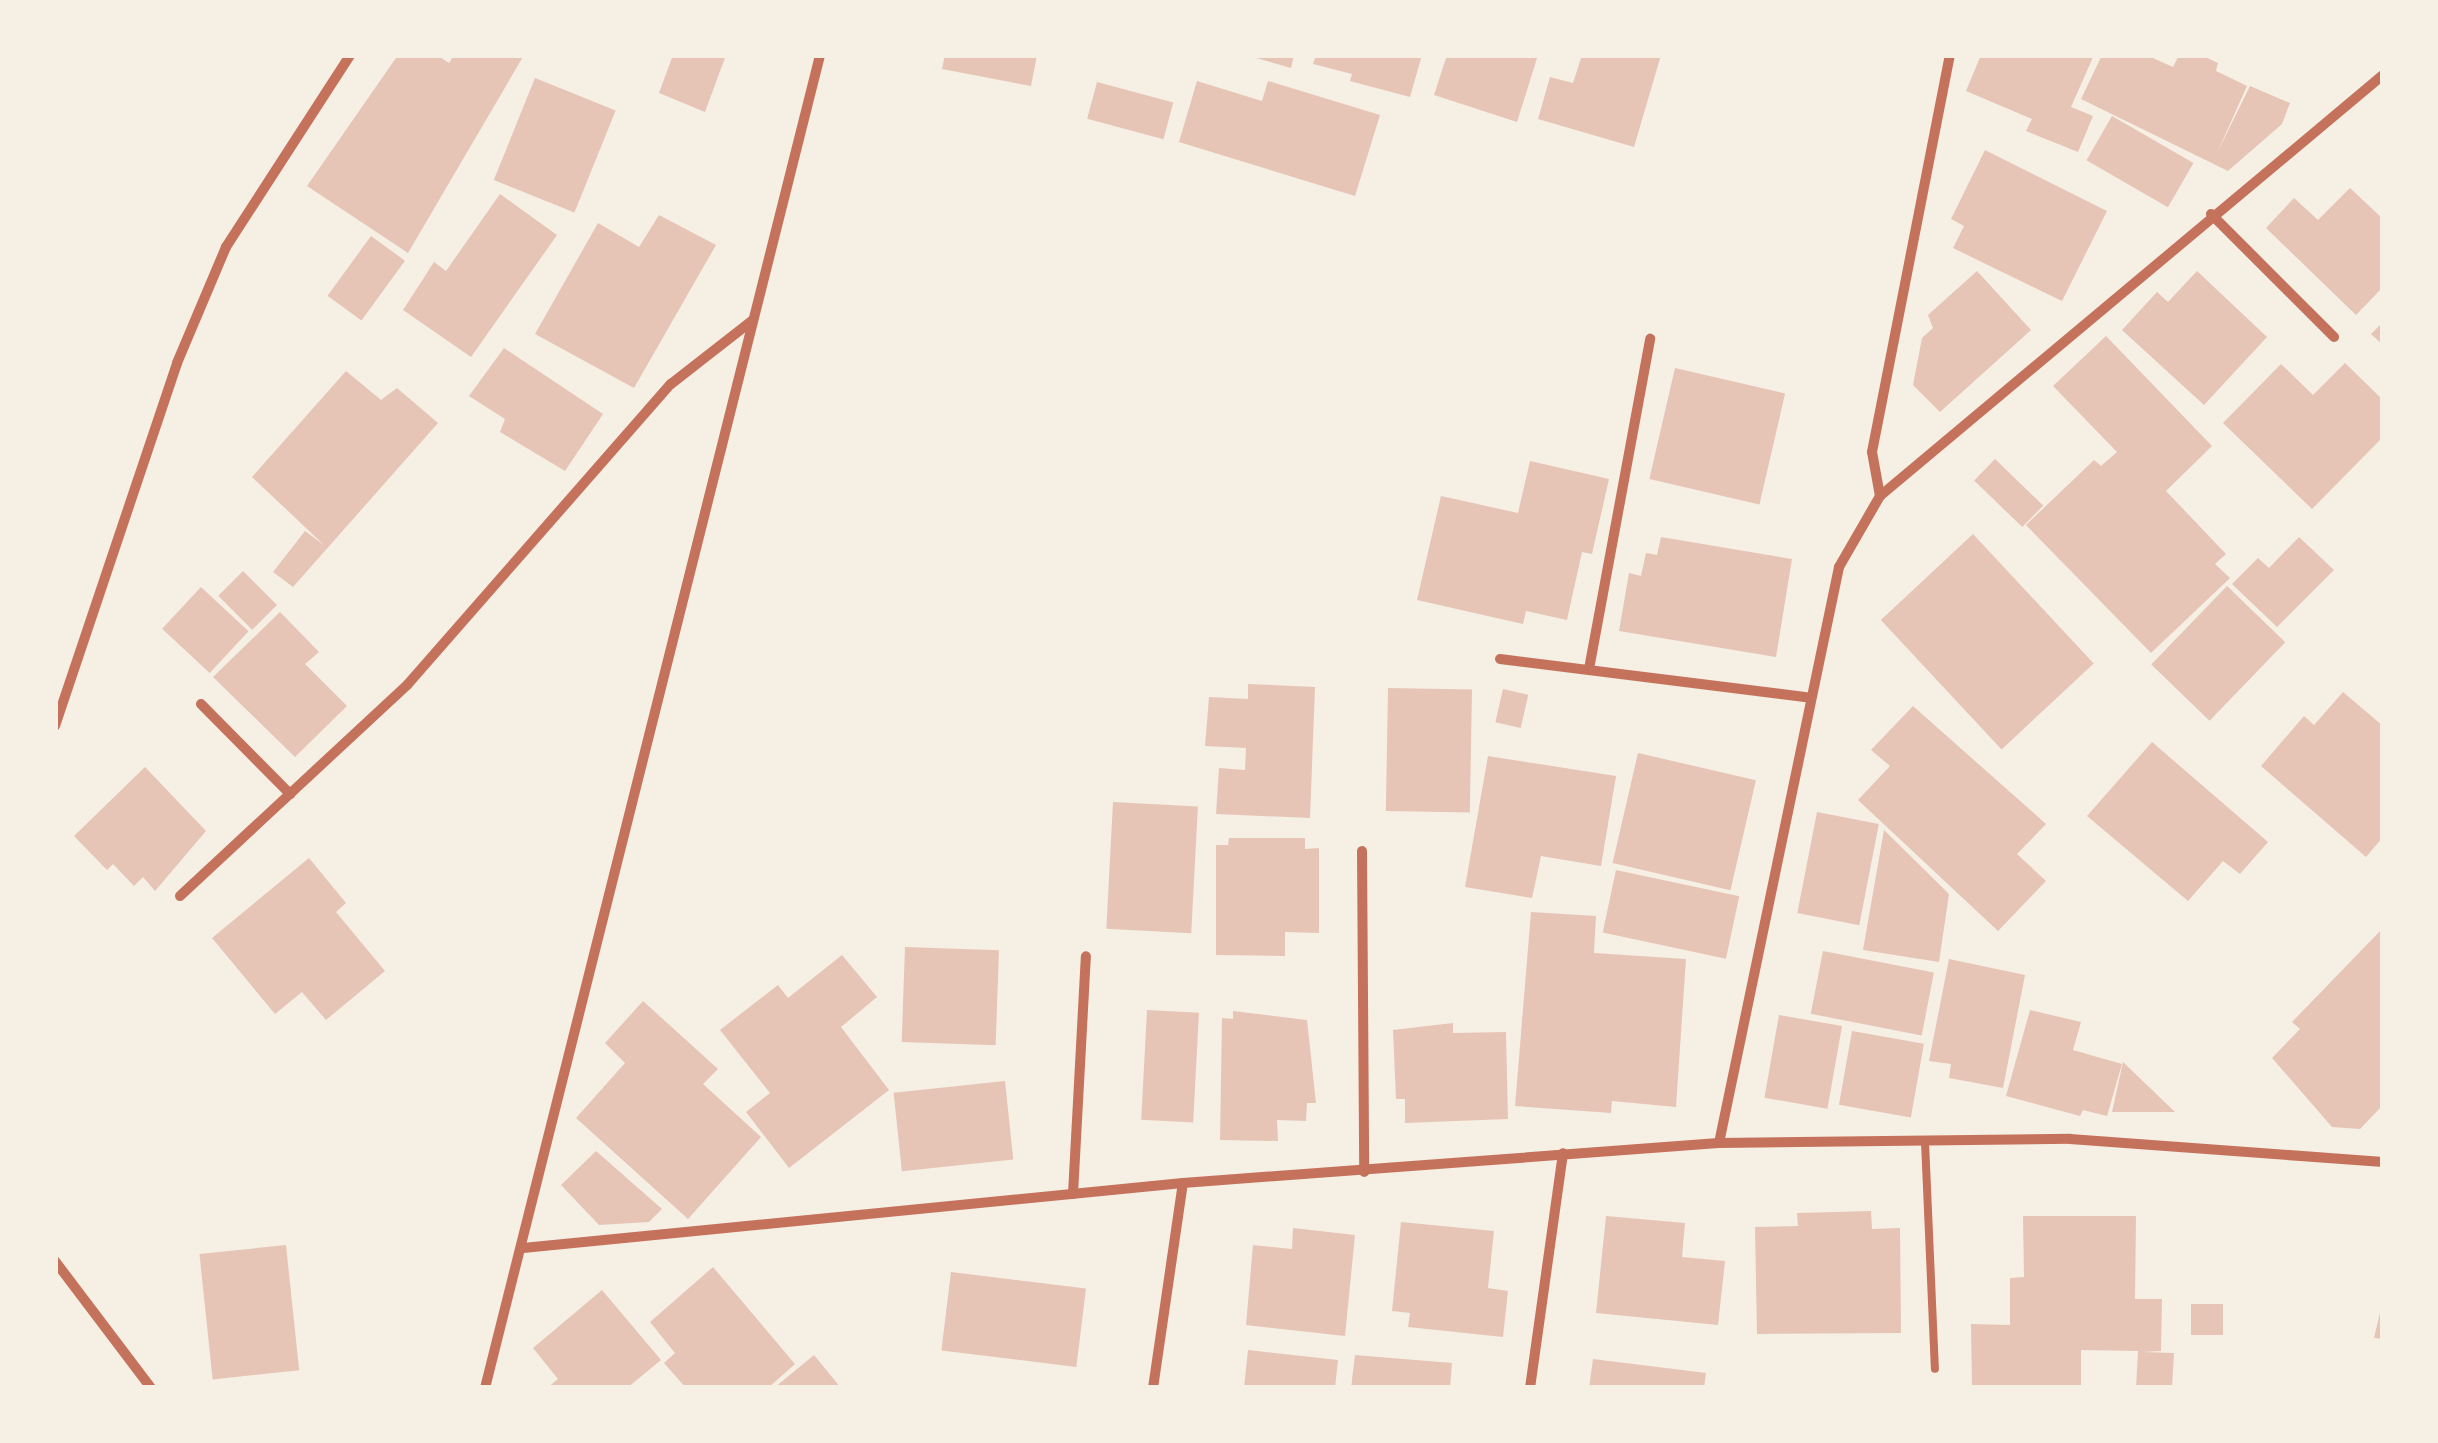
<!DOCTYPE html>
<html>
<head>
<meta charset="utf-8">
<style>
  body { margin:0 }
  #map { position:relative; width:2438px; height:1443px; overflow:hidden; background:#f6efe4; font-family:Lato,sans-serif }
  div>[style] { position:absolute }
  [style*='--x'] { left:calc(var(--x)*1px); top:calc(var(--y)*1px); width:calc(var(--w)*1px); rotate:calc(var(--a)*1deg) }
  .building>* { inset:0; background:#e6c5b7; transform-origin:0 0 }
  .service>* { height:8px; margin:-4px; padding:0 4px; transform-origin:4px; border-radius:4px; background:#c5725c }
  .minor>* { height:10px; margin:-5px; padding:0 5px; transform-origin:5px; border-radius:5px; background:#c5725c }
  span { translate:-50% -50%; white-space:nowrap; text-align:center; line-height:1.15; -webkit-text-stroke:10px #f6efe4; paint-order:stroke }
  .frame { position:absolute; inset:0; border:58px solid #f6efe4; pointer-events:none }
</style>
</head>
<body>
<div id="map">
  <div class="building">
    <div style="clip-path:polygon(398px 55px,437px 55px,449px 63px,454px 55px,524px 55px,408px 253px,307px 186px)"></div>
    <div style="clip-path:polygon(673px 55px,726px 55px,705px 112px,659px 93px)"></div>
    <div style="clip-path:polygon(945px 55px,1037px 55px,1031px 86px,942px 69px)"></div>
    <div style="clip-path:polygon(1246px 55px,1294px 55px,1291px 68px)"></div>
    <div style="clip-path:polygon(1316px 55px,1422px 55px,1410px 97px,1350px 81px,1352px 74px,1313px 64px)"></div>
    <div style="clip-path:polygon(1447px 55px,1538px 55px,1517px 122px,1434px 95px)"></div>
    <div style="clip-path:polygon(1582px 55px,1661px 55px,1634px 147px,1538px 119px,1550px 77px,1573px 83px)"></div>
    <div style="clip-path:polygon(1981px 55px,2094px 55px,2071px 107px,2093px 116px,2078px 152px,2026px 131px,2032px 119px,1966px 91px)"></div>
    <div style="clip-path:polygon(2102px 55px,2146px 55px,2173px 67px,2179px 55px,2201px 55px,2218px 63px,2216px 71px,2247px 86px,2217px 153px,2250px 86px,2290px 103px,2282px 124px,2228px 171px,2081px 99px)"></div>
    <div style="left:535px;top:78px;width:87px;height:110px;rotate:22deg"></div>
    <div style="clip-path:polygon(1197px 81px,1262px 101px,1268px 81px,1380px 115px,1355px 196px,1179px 142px)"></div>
    <div style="left:1097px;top:82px;width:79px;height:38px;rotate:15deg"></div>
    <div style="left:2112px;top:116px;width:94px;height:51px;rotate:30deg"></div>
    <div style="clip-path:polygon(1985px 150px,2107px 211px,2062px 301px,1953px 248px,1964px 226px,1951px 219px)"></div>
    <div style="clip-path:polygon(2350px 188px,2383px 219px,2383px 287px,2356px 315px,2266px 228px,2294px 198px,2318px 220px)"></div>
    <div style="clip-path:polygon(500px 194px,557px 235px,471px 357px,403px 310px,434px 262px,446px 271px)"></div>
    <div style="clip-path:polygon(659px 215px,716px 245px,634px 388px,535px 334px,598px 223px,639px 247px)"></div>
    <div style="left:371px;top:236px;width:42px;height:74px;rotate:36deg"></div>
    <div style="clip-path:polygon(1977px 271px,2031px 330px,1940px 412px,1913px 385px,1922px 338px,1933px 328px,1928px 315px)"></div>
    <div style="clip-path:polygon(2197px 271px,2267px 337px,2204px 405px,2122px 330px,2157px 292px,2168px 302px)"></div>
    <div style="clip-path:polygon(2383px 322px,2383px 345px,2371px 334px)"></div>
    <div style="clip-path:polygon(2106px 336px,2212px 446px,2166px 491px,2226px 554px,2215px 564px,2230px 578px,2151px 653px,2026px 525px,2094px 460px,2101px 466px,2117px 452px,2053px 386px)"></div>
    <div style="clip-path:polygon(504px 348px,603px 414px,565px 471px,500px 432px,505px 419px,469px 396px)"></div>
    <div style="clip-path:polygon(2345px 363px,2383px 400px,2383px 437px,2312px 509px,2223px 423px,2281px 364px,2313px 395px)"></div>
    <div style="left:1675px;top:368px;width:113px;height:114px;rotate:13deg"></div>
    <div style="clip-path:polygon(346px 371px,381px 400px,397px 388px,438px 423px,293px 587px,273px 572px,305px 531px,324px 545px,252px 477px)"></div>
    <div style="left:1995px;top:459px;width:67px;height:30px;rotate:44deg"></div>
    <div style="clip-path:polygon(1530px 461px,1609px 479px,1592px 554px,1582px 552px,1567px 620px,1526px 611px,1523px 624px,1417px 600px,1441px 496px,1518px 513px)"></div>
    <div style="left:1973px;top:534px;width:177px;height:126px;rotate:47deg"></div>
    <div style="clip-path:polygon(1661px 537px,1792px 559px,1776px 657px,1619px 631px,1629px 573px,1641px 576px,1646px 553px,1657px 555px)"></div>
    <div style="clip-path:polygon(2299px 537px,2334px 570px,2277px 627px,2232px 584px,2258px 558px,2269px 568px)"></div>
    <div style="left:243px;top:571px;width:48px;height:35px;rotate:45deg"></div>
    <div style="left:2227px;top:586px;width:81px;height:109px;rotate:44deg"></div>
    <div style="left:201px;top:587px;width:65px;height:57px;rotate:43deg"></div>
    <div style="clip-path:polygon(280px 612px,319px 652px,305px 664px,347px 706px,295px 757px,213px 677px)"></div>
    <div style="clip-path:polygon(1248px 684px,1315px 687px,1310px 818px,1216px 814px,1219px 768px,1245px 770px,1246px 748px,1205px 746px,1209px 697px,1248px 699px)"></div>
    <div style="left:1388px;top:688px;width:84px;height:123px;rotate:1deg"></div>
    <div style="left:1503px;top:689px;width:26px;height:34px;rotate:13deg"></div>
    <div style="clip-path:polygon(2343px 692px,2383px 726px,2383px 837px,2366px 857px,2261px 766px,2304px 716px,2314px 725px)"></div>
    <div style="clip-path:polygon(1913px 706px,2046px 824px,2017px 854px,2046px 881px,1998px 931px,1858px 800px,1890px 766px,1871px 750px)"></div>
    <div style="clip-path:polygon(2152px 742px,2268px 842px,2240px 874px,2223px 861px,2188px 901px,2087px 816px)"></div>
    <div style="left:1638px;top:753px;width:121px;height:113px;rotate:13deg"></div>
    <div style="clip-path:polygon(1488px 756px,1616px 776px,1601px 866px,1541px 856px,1532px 898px,1465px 887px)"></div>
    <div style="clip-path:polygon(145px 767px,206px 831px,155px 891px,143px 877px,134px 886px,113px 864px,107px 870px,74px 836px)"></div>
    <div style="left:1113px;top:802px;width:85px;height:127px;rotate:3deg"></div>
    <div style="left:1817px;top:812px;width:63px;height:103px;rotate:11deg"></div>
    <div style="clip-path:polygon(1884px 830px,1949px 894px,1939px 962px,1863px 950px)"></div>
    <div style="clip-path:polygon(1229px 838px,1305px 838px,1305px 849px,1319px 848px,1319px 933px,1285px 932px,1285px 956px,1216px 955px,1216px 845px,1228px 845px)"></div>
    <div style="clip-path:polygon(309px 858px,346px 903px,336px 912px,385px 971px,326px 1020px,302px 992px,275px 1014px,212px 938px)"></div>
    <div style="left:1616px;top:870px;width:126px;height:64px;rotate:12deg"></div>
    <div style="clip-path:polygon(1531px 912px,1596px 916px,1594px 953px,1686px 959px,1676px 1107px,1612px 1101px,1611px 1113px,1515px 1106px)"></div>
    <div style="clip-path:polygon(2383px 928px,2383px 1105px,2360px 1129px,2332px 1127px,2272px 1058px,2300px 1029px,2292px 1022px)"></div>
    <div style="left:905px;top:947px;width:94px;height:95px;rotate:2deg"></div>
    <div style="left:1823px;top:951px;width:113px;height:64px;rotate:11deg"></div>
    <div style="clip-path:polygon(842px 955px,877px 997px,841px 1027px,889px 1090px,789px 1168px,746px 1112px,770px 1093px,720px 1030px,778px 985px,788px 998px)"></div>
    <div style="clip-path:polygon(1949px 959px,2025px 975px,2003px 1088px,1949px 1078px,1951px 1064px,1929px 1061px)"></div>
    <div style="clip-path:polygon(643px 1001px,718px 1069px,703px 1084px,761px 1137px,688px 1219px,576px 1118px,625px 1063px,605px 1043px)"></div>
    <div style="left:1147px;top:1010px;width:52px;height:110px;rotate:3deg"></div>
    <div style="clip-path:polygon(2030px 1010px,2081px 1022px,2073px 1050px,2122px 1064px,2107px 1116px,2083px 1110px,2080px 1116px,2006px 1096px)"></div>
    <div style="clip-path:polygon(1233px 1011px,1307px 1020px,1316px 1103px,1307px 1103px,1306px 1121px,1277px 1120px,1278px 1141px,1220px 1140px,1222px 1018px,1233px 1019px)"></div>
    <div style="left:1779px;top:1015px;width:64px;height:84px;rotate:10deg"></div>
    <div style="clip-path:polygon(1453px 1023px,1453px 1033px,1506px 1032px,1508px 1119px,1405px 1123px,1405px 1099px,1396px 1099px,1393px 1030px)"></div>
    <div style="left:1852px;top:1031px;width:73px;height:75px;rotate:10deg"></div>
    <div style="clip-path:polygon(2123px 1062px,2175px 1112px,2112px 1112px)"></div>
    <div style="left:1005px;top:1081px;width:79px;height:112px;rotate:84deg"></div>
    <div style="clip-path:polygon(596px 1151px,662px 1209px,649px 1222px,599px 1225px,561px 1185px)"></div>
    <div style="clip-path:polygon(1871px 1211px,1872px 1229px,1900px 1228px,1901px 1333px,1757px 1334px,1755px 1227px,1798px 1226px,1797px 1213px)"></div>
    <div style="clip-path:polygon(1606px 1216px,1685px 1223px,1682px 1257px,1725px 1261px,1718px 1325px,1596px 1313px)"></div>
    <div style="clip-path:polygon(2023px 1216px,2136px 1216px,2135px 1299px,2162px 1299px,2161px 1351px,2142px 1352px,2174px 1353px,2172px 1388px,2136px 1388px,2138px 1351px,2081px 1350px,2081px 1388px,1972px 1388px,1971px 1324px,2010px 1325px,2010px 1278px,2024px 1277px)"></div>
    <div style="clip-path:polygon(1401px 1222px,1494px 1231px,1488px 1288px,1508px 1291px,1503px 1337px,1408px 1327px,1410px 1313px,1392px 1311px)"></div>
    <div style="clip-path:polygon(1293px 1228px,1355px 1235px,1345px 1336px,1246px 1325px,1253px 1245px,1292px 1249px)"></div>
    <div style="left:286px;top:1245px;width:126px;height:87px;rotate:84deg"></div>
    <div style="clip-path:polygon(713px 1267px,795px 1364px,768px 1388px,686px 1388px,664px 1363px,675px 1353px,650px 1322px)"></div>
    <div style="left:951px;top:1272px;width:136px;height:79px;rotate:7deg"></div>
    <div style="clip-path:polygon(602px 1290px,661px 1360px,627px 1388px,547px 1388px,558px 1379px,533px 1348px)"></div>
    <div style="clip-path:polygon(2383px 1300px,2383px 1339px,2374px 1338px)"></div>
    <div style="left:2191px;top:1304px;width:32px;height:31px"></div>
    <div style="clip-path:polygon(1248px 1350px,1338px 1360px,1335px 1388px,1244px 1388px)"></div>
    <div style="clip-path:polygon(814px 1355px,841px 1388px,774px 1388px)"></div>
    <div style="clip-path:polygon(1355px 1355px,1452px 1363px,1450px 1388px,1351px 1388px)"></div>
    <div style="clip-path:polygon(1593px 1359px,1706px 1373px,1704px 1388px,1589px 1388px)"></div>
  </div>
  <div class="service">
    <div style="--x:1925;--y:1142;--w:227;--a:87.5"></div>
  </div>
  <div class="minor">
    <div style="--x:2211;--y:214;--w:174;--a:45"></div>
    <div style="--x:1880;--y:496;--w:45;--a:-100.3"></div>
    <div style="--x:1872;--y:452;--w:405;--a:-78.9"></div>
    <div style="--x:1500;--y:659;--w:309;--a:7.1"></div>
    <div style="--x:1589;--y:669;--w:336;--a:-79.5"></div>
    <div style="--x:201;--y:704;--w:127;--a:45.3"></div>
    <div style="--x:55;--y:726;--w:383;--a:-71.4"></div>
    <div style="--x:177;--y:363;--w:126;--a:-67.1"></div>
    <div style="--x:226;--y:247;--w:229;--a:-57.1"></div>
    <div style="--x:1362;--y:851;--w:321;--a:89.6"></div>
    <div style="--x:180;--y:896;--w:311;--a:-42.9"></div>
    <div style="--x:408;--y:684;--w:399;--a:-48.8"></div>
    <div style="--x:671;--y:384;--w:104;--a:-38"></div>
    <div style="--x:1719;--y:1143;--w:588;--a:-78.23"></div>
    <div style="--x:1839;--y:567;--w:82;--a:-60"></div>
    <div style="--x:1880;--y:496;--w:656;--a:-39.93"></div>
    <div style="--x:1073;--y:1194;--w:238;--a:-86.9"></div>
    <div style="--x:523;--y:1248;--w:663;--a:-5.62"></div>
    <div style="--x:1183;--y:1183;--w:537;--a:-4.27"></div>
    <div style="--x:1719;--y:1143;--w:351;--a:-0.7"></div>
    <div style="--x:2070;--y:1139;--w:314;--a:4.2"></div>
    <div style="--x:55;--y:1261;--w:159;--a:52.9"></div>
    <div style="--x:485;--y:1388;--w:1374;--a:-75.89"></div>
    <div style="--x:1153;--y:1388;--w:207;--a:-81.7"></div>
    <div style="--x:1530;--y:1388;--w:237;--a:-82"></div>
  </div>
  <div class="frame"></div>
</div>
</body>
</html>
